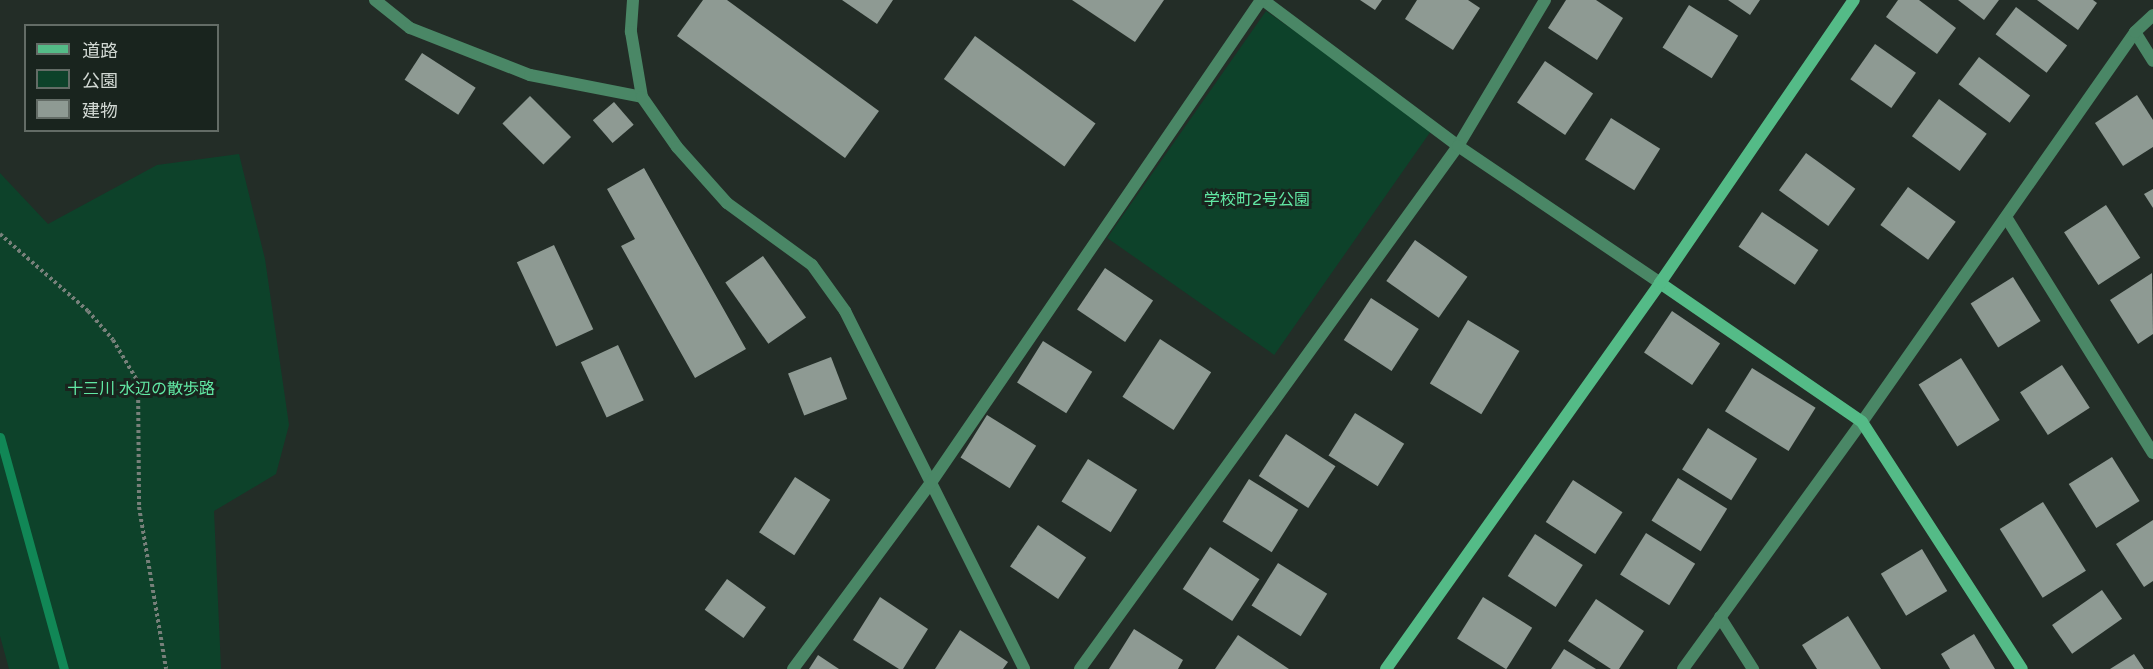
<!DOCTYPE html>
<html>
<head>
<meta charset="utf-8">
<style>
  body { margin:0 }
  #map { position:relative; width:2153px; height:669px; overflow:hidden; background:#232d27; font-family:"Varela Round","Noto Sans JP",sans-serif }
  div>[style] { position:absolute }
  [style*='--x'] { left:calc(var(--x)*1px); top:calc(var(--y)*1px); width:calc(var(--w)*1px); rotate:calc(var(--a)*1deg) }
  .green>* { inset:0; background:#0d422a; transform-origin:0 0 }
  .stream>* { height:9px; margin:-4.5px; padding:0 4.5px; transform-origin:4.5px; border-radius:4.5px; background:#118756 }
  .building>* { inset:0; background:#8e9a93; transform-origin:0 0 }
  .path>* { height:4px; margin-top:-2px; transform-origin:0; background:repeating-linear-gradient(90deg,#77807a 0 3px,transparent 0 6px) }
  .street>* { height:12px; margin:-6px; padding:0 6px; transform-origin:6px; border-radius:6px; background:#4a8766 }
  .secondary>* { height:12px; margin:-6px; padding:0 6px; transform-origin:6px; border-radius:6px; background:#54bb87 }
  span { translate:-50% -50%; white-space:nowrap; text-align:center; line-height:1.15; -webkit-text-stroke:6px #19241e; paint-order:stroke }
  .park-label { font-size:16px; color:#61e8a4 }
  .legend { position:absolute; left:24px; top:24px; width:195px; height:108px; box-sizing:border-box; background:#19241e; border:2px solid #636c66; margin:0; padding:8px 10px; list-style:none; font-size:18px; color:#d1d8d3 }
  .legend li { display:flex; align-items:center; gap:12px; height:30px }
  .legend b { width:30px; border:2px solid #636c66 }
</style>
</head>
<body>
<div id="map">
  <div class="green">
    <div style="left:1266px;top:11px;width:204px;height:277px;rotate:35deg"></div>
    <div style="clip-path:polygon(239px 154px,265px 259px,289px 425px,276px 474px,214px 511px,221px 669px,9px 669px,0 636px,0 173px,48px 224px,157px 165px)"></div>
  </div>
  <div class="stream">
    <div style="--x:0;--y:437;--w:241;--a:74.6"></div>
  </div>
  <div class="building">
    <div style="clip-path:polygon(703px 0,727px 0,879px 111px,845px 158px,677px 36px)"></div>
    <div style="clip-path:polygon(842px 0,893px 0,877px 24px)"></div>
    <div style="clip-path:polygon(1072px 0,1164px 0,1135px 42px)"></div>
    <div style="clip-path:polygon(1360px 0,1382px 0,1375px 10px)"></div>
    <div style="clip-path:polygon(1417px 0,1468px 0,1480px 8px,1453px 50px,1405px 19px)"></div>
    <div style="clip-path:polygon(1566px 0,1596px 0,1623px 18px,1597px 60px,1548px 28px)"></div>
    <div style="clip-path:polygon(1728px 0,1760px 0,1750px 15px)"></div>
    <div style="clip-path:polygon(1898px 0,1919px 0,1956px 28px,1937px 54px,1886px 17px)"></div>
    <div style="clip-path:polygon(1958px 0,1999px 0,1984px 20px)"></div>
    <div style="clip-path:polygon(2037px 0,2093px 0,2097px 3px,2078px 30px)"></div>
    <div style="left:1689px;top:5px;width:58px;height:50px;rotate:32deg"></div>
    <div style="left:2016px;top:7px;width:64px;height:34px;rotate:37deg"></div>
    <div style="left:975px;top:36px;width:149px;height:53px;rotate:36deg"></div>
    <div style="left:1875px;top:44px;width:50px;height:43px;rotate:35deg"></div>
    <div style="left:422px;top:53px;width:64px;height:32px;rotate:33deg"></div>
    <div style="left:1979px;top:57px;width:64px;height:34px;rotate:37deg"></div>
    <div style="left:1545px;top:61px;width:58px;height:50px;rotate:34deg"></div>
    <div style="clip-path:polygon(2137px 95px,2153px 120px,2153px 147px,2123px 166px,2095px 123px)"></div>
    <div style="left:530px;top:96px;width:58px;height:39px;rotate:45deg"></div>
    <div style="left:1939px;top:99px;width:59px;height:46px;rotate:36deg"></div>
    <div style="left:614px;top:102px;width:30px;height:28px;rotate:49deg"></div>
    <div style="left:1611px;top:118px;width:58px;height:49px;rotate:32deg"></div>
    <div style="left:1806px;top:153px;width:61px;height:46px;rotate:36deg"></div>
    <div style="clip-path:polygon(644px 168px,746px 349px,695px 378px,621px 246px,635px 239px,607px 189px)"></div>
    <div style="left:1908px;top:187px;width:59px;height:47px;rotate:36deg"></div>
    <div style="clip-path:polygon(2153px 189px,2153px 208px,2144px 194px)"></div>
    <div style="left:2106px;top:205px;width:63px;height:50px;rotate:57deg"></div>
    <div style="left:1762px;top:212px;width:68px;height:42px;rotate:34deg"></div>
    <div style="left:1415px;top:240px;width:64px;height:50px;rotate:35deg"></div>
    <div style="left:554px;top:245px;width:93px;height:41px;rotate:65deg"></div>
    <div style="left:763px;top:256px;width:75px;height:46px;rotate:55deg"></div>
    <div style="left:1105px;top:268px;width:58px;height:50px;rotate:34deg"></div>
    <div style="clip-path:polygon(2152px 273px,2153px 334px,2138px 344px,2110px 300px)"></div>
    <div style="left:2013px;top:277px;width:52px;height:50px;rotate:58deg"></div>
    <div style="left:1371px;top:298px;width:57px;height:50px;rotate:33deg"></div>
    <div style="left:1672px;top:311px;width:58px;height:50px;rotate:34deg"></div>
    <div style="left:1468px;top:320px;width:60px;height:74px;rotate:31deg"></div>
    <div style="left:1160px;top:339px;width:61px;height:69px;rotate:33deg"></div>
    <div style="left:1043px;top:341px;width:58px;height:49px;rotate:32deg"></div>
    <div style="left:618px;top:345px;width:61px;height:41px;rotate:65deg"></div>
    <div style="left:831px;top:357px;width:45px;height:46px;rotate:69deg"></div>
    <div style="left:1961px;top:358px;width:73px;height:50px;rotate:58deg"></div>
    <div style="left:2062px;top:365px;width:51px;height:50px;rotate:57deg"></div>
    <div style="left:1752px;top:368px;width:75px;height:51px;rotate:32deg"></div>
    <div style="left:1355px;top:413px;width:58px;height:50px;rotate:32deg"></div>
    <div style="left:987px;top:415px;width:58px;height:50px;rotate:32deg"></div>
    <div style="left:1708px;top:428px;width:58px;height:49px;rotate:32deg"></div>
    <div style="left:1286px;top:434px;width:59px;height:50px;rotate:33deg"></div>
    <div style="left:2112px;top:457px;width:52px;height:51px;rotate:58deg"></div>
    <div style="left:1088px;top:459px;width:58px;height:50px;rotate:32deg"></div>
    <div style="left:795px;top:477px;width:42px;height:66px;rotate:33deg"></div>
    <div style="left:1678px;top:478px;width:58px;height:50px;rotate:32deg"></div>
    <div style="left:1249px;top:479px;width:58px;height:50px;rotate:32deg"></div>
    <div style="left:1573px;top:480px;width:59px;height:50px;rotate:33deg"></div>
    <div style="left:2043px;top:502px;width:81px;height:51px;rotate:58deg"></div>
    <div style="clip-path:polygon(2153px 520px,2153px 581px,2144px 587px,2116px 544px)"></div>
    <div style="left:1038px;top:525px;width:58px;height:50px;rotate:34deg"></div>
    <div style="left:1646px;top:533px;width:58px;height:49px;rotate:32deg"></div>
    <div style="left:1535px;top:534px;width:57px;height:50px;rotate:33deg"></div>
    <div style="left:1210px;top:547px;width:59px;height:50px;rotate:33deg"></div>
    <div style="left:1922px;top:549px;width:49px;height:48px;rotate:59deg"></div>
    <div style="left:1278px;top:563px;width:58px;height:50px;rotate:32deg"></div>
    <div style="left:727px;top:579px;width:48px;height:38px;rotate:36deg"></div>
    <div style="left:2102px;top:590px;width:35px;height:61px;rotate:55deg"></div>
    <div style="clip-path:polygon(880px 597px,928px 629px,903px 669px,899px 669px,853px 640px)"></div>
    <div style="left:1483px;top:597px;width:58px;height:49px;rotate:32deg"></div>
    <div style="clip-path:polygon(1596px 599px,1644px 631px,1619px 669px,1611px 669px,1568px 641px)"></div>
    <div style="clip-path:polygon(1848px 616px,1881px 669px,1817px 669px,1802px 645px)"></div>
    <div style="clip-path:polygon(1134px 629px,1183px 660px,1178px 669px,1109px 669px)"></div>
    <div style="clip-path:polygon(960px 630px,1008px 662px,1003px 669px,935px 669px)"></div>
    <div style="clip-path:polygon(1974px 634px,1995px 669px,1950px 669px,1941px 654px)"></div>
    <div style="clip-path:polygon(1238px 635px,1289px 669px,1215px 669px)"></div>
    <div style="clip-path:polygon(1564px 649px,1596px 669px,1551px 669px)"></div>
    <div style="clip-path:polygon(2134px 654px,2144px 669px,2110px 669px)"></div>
    <div style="clip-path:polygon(818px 655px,839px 669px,809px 669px)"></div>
  </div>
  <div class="path">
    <div style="--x:0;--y:234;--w:117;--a:41.2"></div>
    <div style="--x:88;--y:311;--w:38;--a:49"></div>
    <div style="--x:113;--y:340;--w:49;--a:59.2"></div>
    <div style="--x:138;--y:382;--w:125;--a:89.5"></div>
    <div style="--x:139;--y:507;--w:164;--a:80.5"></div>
  </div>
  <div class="street">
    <div style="--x:375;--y:0;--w:45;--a:38.7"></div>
    <div style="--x:410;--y:28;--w:129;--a:21.4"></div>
    <div style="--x:530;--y:75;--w:114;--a:11.1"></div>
    <div style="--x:633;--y:0;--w:32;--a:94"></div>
    <div style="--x:631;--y:32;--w:66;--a:80.4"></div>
    <div style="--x:642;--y:97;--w:61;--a:55"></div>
    <div style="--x:677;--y:147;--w:75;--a:48.2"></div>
    <div style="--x:727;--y:203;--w:105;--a:36.1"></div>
    <div style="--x:812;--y:265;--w:57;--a:54.3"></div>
    <div style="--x:845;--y:311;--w:400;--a:63.4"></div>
    <div style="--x:1263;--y:0;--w:244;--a:36.8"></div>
    <div style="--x:1458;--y:146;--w:170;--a:-59.2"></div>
    <div style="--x:2135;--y:32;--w:34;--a:58"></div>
    <div style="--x:2006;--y:217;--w:278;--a:58.1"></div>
    <div style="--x:1720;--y:617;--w:62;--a:57.6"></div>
    <div style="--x:793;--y:669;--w:230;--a:-53.5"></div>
    <div style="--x:930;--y:484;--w:586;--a:-55.63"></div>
    <div style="--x:1080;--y:669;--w:645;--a:-54.14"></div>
    <div style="--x:1458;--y:146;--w:244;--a:34.1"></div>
    <div style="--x:1683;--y:669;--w:305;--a:-54.1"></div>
    <div style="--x:1862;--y:422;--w:476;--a:-55"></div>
    <div style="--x:2135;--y:32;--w:25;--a:-43"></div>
  </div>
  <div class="secondary">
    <div style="--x:1660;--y:283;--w:245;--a:34.5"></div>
    <div style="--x:1862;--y:422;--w:294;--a:57.1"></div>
    <div style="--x:1386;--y:669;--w:473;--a:-54.6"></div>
    <div style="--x:1660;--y:283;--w:343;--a:-55.6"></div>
  </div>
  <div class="park-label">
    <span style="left:1257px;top:200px">学校町2号公園</span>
    <span style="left:141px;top:389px">十三川 水辺の散歩路</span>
  </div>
  <ul class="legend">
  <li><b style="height:8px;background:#54bb87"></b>道路</li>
  <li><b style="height:16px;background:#0d422a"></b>公園</li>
  <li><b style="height:16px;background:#8e9a93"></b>建物</li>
  </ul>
</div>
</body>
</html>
